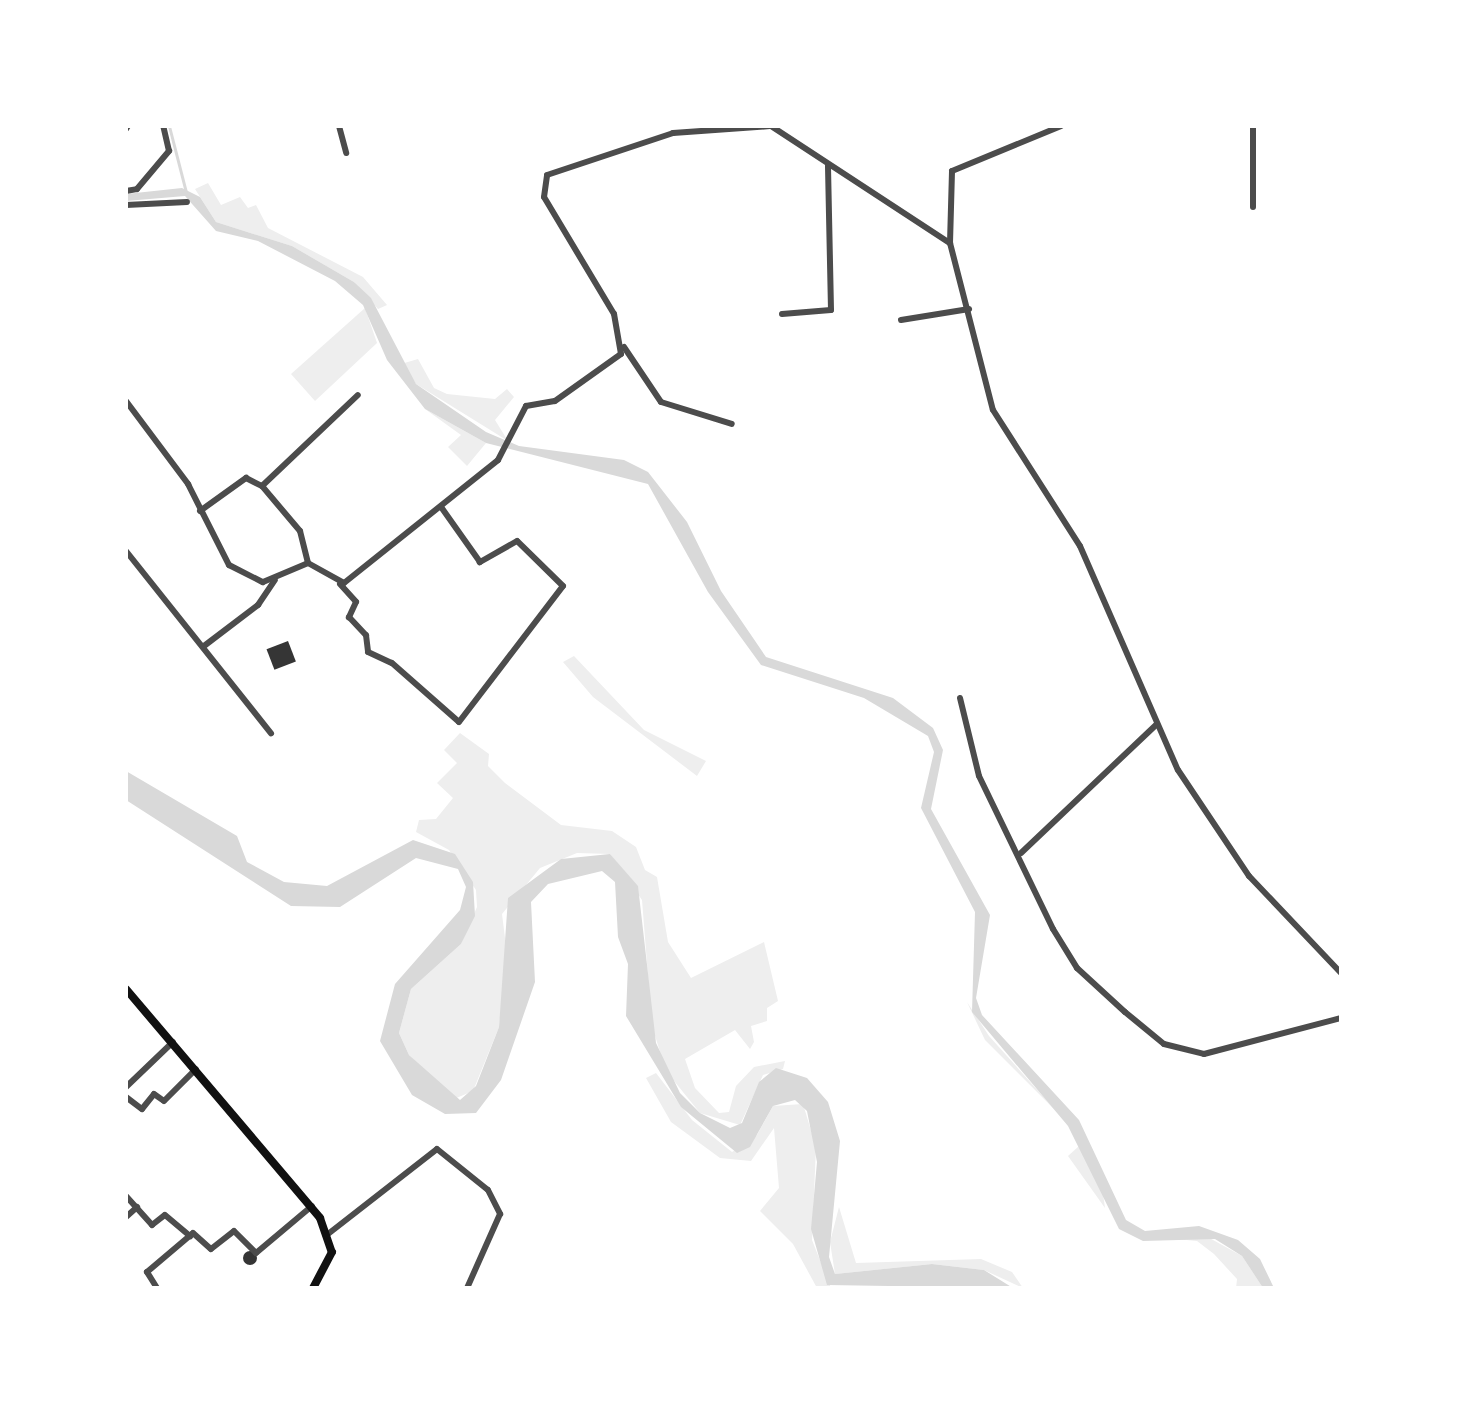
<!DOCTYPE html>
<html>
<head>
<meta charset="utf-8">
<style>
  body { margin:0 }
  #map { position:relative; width:1467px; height:1414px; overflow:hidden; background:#fff; font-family:Signika,sans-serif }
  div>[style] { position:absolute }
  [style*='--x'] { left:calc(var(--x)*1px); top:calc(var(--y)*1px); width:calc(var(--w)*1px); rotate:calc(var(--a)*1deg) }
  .green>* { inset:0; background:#eee }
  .water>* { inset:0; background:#d9d9d9 }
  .stream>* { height:3px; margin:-1.5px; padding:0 1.5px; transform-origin:1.5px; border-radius:1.5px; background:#d9d9d9 }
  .building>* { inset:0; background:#353535; transform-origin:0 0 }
  .round { border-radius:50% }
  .minor>* { height:6px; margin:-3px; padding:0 3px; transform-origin:3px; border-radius:3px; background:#4c4c4c }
  .secondary>* { height:8px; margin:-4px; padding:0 4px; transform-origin:4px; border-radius:4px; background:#111 }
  span { translate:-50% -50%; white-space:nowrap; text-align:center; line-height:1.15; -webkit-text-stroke:8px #fff; paint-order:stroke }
  .frame { position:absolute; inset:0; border:128px solid #fff; pointer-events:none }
</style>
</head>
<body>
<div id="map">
  <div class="green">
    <div style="clip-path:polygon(208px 183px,221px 205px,240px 197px,248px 208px,256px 205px,268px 228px,363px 277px,387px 305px,378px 309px,354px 282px,292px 246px,216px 222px,195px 189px)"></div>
    <div style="clip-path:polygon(365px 308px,377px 343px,315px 401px,291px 374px)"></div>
    <div style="clip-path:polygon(418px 359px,434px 388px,447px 394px,495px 399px,507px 389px,514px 397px,495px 420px,508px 441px,416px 384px,401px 364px)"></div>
    <div style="clip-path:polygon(425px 409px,486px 443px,467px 466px,448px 447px,461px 435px)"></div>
    <div style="clip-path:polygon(574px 656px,644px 730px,706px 761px,697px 776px,593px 697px,563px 662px)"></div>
    <div style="clip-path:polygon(460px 733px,489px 754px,488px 766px,505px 783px,561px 825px,612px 831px,636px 847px,645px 870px,657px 877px,668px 942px,691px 978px,764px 942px,778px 1001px,767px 1008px,767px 1021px,751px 1026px,754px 1042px,750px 1049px,735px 1030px,685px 1059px,695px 1088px,719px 1113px,729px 1112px,736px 1086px,754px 1067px,785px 1061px,783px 1069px,763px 1075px,740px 1125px,700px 1113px,666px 1071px,652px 1026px,642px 900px,610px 854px,577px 853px,540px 868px,502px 914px,507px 954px,499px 1027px,473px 1091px,454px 1099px,409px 1055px,399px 1033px,411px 989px,461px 944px,477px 907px,476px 890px,449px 850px,416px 832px,419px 820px,436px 819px,453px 798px,437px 783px,457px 763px,444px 750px)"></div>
    <div style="clip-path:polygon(967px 1002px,989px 1036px,1058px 1113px,985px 1040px)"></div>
    <div style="clip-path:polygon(656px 1073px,692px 1120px,732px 1152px,757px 1135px,773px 1106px,803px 1104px,816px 1147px,812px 1240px,831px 1288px,817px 1288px,793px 1244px,760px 1211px,779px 1188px,774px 1128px,751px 1161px,720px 1158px,671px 1122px,646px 1078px)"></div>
    <div style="clip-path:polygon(1079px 1146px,1102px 1187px,1105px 1208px,1068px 1156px)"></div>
    <div style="clip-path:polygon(839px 1207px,856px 1263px,981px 1259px,1012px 1272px,1023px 1288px,984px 1270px,932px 1264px,835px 1274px,830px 1242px)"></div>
    <div style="clip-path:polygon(1204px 1235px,1242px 1256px,1263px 1288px,1236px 1288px,1237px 1279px,1214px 1254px,1197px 1241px,1176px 1239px)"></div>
  </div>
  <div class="water">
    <div style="clip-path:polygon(182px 188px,200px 197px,216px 222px,292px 246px,354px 282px,371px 298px,416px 384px,486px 432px,519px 446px,624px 460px,648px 472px,687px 522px,721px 591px,766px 657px,893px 698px,933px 728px,943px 750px,931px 809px,990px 915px,976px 998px,982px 1015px,1079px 1120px,1126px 1220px,1145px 1231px,1199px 1226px,1238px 1240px,1260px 1259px,1274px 1288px,1263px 1288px,1242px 1256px,1215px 1239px,1143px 1241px,1119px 1229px,1068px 1126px,972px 1012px,975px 912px,921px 808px,934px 752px,928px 736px,864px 698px,761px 665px,708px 592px,648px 484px,486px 443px,425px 409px,387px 360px,363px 305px,335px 281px,258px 241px,216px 231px,185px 196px,126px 201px,126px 194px)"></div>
    <div style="clip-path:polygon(126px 771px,237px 836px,247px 862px,284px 882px,327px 886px,413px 840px,455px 854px,473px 882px,475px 916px,461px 944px,411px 989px,399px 1033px,409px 1055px,460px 1100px,476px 1086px,499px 1027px,508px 898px,561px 859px,610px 854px,638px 886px,656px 1043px,680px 1093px,700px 1113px,730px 1128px,742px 1123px,759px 1082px,776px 1068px,807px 1078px,828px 1102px,840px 1141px,829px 1257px,835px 1274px,932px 1264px,984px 1270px,1013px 1288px,827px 1285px,811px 1229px,817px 1162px,807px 1111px,795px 1100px,773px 1106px,750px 1147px,737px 1153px,681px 1107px,626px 1016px,628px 964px,618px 937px,615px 882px,602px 871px,548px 884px,531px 902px,535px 982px,501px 1080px,476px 1113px,445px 1114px,412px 1095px,380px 1041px,395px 984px,460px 910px,466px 887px,458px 869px,416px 858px,340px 907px,291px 906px,126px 800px)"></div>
  </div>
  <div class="stream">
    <div style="--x:169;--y:126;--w:68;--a:75.6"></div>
  </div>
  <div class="building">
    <div style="left:288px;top:641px;width:22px;height:23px;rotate:69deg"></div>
    <div class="round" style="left:243px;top:1251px;width:14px;height:14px"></div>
  </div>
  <div class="minor">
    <div style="--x:339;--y:126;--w:28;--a:75"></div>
    <div style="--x:771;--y:126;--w:214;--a:33.2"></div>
    <div style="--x:950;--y:243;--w:172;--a:75.6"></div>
    <div style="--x:993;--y:410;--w:161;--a:57.4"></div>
    <div style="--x:1080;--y:546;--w:244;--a:66.4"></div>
    <div style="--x:1178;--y:770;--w:128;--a:56.2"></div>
    <div style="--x:1249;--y:876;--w:134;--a:46.5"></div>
    <div style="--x:126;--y:129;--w:4;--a:-56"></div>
    <div style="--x:126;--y:191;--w:11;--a:-10"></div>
    <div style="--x:137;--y:189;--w:50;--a:-49.9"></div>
    <div style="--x:169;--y:151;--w:26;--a:-103"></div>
    <div style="--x:126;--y:205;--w:61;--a:-2.8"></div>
    <div style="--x:1253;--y:207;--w:81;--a:-90"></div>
    <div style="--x:950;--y:243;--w:72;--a:-88.4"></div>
    <div style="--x:952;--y:171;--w:118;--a:-22.4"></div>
    <div style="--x:782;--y:314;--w:49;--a:-4.7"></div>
    <div style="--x:831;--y:310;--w:144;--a:-91.2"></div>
    <div style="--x:901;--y:320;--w:69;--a:-9.2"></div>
    <div style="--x:624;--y:347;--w:66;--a:56.1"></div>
    <div style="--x:661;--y:402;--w:74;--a:17.2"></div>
    <div style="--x:126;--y:401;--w:104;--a:53.2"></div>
    <div style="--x:188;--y:484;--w:91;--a:63.2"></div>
    <div style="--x:229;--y:565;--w:38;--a:27"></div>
    <div style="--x:263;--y:582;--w:49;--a:-22.9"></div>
    <div style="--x:308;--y:563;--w:41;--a:29.1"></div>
    <div style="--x:344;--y:583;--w:197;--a:-38.6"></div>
    <div style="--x:498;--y:460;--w:61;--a:-62.6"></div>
    <div style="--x:526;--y:406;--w:29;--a:-10"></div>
    <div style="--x:555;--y:401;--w:81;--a:-35.5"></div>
    <div style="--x:621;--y:354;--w:41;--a:-99.9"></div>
    <div style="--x:614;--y:314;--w:136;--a:-120.9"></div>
    <div style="--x:544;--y:197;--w:22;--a:-82"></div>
    <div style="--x:547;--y:175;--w:133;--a:-18.4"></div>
    <div style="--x:673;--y:133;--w:97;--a:-4.1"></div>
    <div style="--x:200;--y:511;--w:57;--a:-35.7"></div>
    <div style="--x:246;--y:478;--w:18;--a:27"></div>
    <div style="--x:126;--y:551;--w:233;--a:51.5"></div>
    <div style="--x:308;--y:563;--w:33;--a:-104"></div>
    <div style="--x:300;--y:531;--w:59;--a:-130.2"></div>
    <div style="--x:262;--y:486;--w:132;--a:-43.5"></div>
    <div style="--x:340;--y:584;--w:24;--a:48"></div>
    <div style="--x:356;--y:602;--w:17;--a:115"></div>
    <div style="--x:349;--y:617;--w:25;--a:47"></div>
    <div style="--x:366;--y:635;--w:17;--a:83"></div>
    <div style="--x:368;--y:652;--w:26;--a:25"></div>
    <div style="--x:392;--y:663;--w:89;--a:41.4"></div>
    <div style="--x:459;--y:722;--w:171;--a:-52.6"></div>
    <div style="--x:563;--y:586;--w:64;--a:-135.6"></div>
    <div style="--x:517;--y:541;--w:43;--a:150.4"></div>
    <div style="--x:480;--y:562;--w:67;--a:-125.3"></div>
    <div style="--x:204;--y:646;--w:68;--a:-37.2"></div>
    <div style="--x:258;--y:605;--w:30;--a:-56"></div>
    <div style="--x:960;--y:698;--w:80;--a:76.3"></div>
    <div style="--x:979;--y:776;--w:170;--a:64.2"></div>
    <div style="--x:1053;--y:929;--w:46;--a:58.4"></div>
    <div style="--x:1077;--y:968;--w:65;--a:42.5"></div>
    <div style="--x:1125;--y:1012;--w:50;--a:39.4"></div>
    <div style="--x:1164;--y:1044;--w:41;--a:14"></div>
    <div style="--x:1204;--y:1054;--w:142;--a:-14.7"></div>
    <div style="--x:1021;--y:853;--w:186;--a:-43.5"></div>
    <div style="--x:126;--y:1087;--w:65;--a:-43.8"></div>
    <div style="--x:126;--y:1097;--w:20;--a:37"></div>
    <div style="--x:142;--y:1109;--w:19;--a:-51"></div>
    <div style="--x:154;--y:1094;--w:12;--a:35"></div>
    <div style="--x:164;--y:1101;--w:45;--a:-45"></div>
    <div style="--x:126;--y:1196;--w:39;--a:48"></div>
    <div style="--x:152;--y:1225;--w:16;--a:-38"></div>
    <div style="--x:165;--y:1215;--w:33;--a:40"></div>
    <div style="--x:126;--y:1217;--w:15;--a:-42"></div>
    <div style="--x:328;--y:1234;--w:138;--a:-37.9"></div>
    <div style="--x:437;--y:1149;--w:65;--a:38.8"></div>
    <div style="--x:488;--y:1190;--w:27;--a:63"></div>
    <div style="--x:500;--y:1214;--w:81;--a:114"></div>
    <div style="--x:157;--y:1288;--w:19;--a:-122"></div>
    <div style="--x:147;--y:1272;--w:60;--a:-40.3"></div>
    <div style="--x:193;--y:1233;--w:24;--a:42"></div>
    <div style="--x:211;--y:1249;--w:29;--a:-38"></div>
    <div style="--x:234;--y:1231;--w:31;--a:45"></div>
    <div style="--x:256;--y:1253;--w:73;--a:-40"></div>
  </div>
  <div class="secondary">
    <div style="--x:126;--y:989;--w:300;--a:49.7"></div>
    <div style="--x:320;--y:1218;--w:36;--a:71"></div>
    <div style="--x:332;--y:1252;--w:41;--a:117.8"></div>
  </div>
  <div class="frame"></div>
</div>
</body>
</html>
